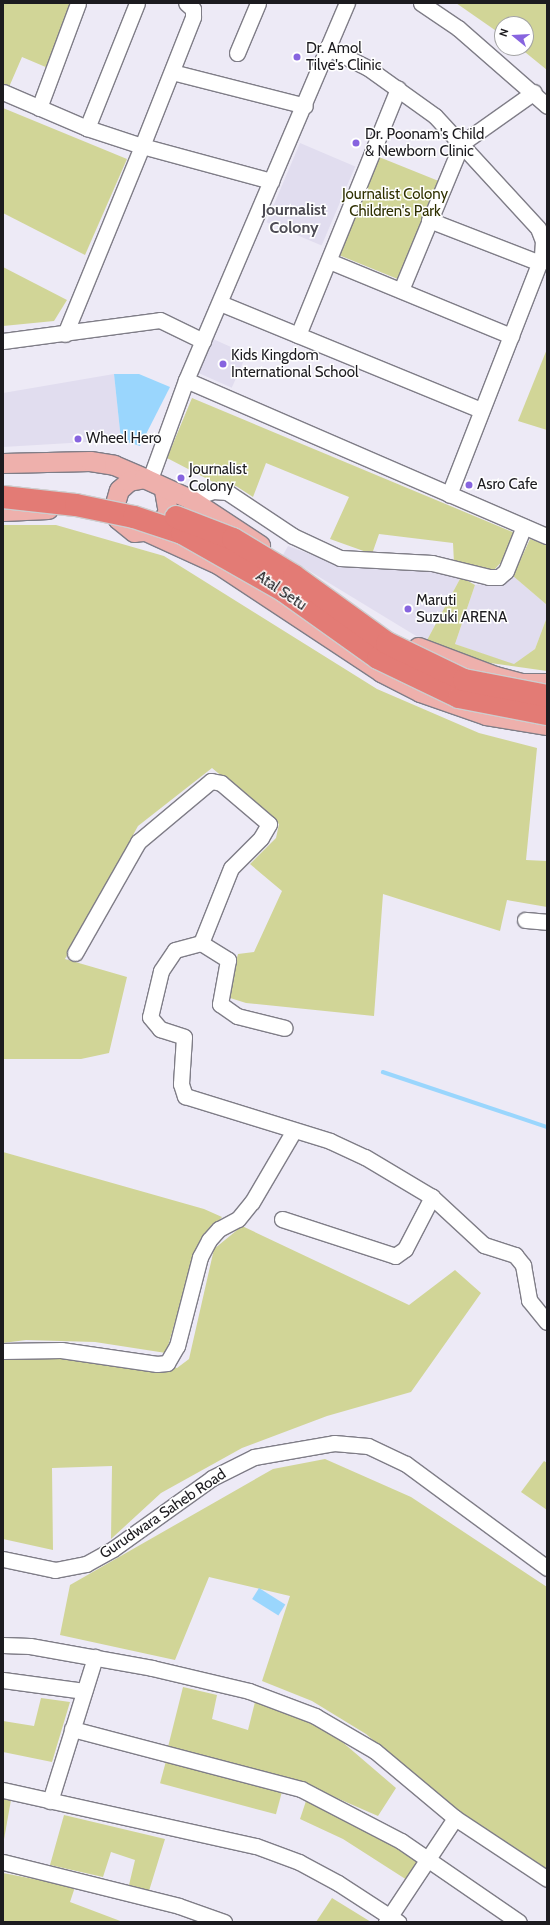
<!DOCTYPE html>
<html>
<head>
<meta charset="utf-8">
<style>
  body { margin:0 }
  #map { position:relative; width:550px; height:1925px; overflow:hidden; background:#edeaf6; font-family:Cabin,sans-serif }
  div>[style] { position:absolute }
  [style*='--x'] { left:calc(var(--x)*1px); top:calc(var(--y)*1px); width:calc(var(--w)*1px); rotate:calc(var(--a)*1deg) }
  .built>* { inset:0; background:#e1ddef; transform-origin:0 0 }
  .green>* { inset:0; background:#d1d597; transform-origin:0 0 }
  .water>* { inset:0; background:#9ad6fd; transform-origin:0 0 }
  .stream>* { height:3.5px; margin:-1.75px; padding:0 1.75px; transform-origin:1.75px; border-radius:1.75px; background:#9ad6fd }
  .roads { filter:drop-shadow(1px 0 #7f7d87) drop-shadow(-1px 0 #7f7d87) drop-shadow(0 1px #7f7d87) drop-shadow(0 -1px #7f7d87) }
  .minor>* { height:15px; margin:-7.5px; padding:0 7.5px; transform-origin:7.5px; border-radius:7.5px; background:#fff }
  .major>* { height:19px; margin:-9.5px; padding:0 9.5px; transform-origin:9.5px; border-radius:9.5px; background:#eeb0ac }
  .bridges { filter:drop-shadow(1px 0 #cdcdce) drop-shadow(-1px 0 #cdcdce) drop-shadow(0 1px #cdcdce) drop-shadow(0 -1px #cdcdce) }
  .highway-bridge>* { height:22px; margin:-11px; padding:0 11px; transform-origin:11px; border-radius:11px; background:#e37b75 }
  .dots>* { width:11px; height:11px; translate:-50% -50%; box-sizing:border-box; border:2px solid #fff; border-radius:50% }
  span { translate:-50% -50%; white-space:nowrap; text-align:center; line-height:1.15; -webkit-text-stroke:3px #fff; paint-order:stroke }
  .poi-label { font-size:15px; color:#1c1b1f }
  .left { translate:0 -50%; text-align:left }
  .park-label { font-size:15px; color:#2f3000 }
  .street-label { font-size:15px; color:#1c1b1f }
  .neighbourhood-label { font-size:16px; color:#4e4c55; font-weight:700 }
  .frame { position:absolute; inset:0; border:4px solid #1c1b1f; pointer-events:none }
  .north { position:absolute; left:494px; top:16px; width:40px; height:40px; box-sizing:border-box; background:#fff; border:1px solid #a4a4a5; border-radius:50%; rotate:288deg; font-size:11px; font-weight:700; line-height:16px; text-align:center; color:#1c1b1f }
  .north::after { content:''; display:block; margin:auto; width:14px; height:18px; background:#8764df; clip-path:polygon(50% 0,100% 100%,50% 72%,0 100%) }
</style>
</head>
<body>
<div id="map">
  <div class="built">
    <div style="left:300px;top:143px;width:60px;height:86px;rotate:23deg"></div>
    <div style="left:213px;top:339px;width:37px;height:37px;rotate:24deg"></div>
    <div style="clip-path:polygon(114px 374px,121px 440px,3px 447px,3px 393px)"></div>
    <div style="clip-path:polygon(288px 546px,334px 563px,417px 565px,461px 577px,426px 642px,283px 555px)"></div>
    <div style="clip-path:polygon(513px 576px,547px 605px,547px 617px,535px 649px,514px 665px,455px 644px,475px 585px,498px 583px)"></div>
  </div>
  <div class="green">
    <div style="clip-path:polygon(3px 3px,71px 3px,48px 68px,22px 57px,9px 87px,3px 84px)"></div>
    <div style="clip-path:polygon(456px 3px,547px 3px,547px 70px,520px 48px,526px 48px,526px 24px,502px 24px,502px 35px)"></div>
    <div style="clip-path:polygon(3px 108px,127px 159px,85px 255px,3px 213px)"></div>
    <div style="left:379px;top:157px;width:65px;height:106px;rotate:22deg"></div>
    <div style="clip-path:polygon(3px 267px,67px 300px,54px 321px,3px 326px)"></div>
    <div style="clip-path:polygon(547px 349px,547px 430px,518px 421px)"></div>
    <div style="clip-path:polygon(192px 398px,515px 533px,505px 558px,494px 570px,454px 563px,453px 543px,379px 534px,372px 554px,330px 539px,349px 497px,266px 463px,253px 497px,236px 486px,217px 484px,167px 458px)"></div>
    <div style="clip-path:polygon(3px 525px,56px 525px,164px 556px,377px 689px,479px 733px,537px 748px,526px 860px,547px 861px,547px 907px,507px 900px,500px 931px,383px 894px,374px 1016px,246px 1003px,227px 997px,238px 954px,254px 952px,282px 891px,250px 864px,276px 838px,279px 824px,212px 768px,138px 826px,65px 959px,127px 977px,109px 1053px,81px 1059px,3px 1059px)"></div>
    <div style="clip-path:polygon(530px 539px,547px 545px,547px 605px,513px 576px)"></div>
    <div style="clip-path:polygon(461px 577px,475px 585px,455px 644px,514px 664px,535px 649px,547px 617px,547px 671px,476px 661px,426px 642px)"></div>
    <div style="clip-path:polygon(3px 1152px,204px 1209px,222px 1217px,197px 1246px,166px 1353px,95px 1342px,26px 1340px,3px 1343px)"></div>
    <div style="clip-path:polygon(242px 1226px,409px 1305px,455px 1270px,481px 1293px,411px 1392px,327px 1416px,242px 1448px,161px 1493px,111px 1539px,112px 1466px,52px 1468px,53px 1550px,3px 1539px,3px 1356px,66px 1354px,177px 1368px,189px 1359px,214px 1249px)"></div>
    <div style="clip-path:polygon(325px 1459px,411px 1497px,547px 1587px,547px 1869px,455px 1811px,366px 1734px,312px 1701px,262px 1681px,290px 1596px,209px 1577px,175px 1660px,60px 1635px,70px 1585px,273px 1469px)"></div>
    <div style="clip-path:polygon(544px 1461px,547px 1463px,547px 1510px,521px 1492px)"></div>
    <div style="clip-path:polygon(183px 1687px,217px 1695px,212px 1719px,248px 1730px,256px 1698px,333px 1734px,396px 1788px,378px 1816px,300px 1782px,168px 1747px)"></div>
    <div style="clip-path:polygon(41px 1698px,70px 1702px,52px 1762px,3px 1752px,3px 1721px,34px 1726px)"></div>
    <div style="left:166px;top:1761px;width:120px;height:23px;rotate:15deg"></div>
    <div style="clip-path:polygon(3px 1798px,11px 1800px,3px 1845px)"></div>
    <div style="clip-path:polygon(306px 1801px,353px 1821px,419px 1861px,407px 1880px,343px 1839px,300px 1819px)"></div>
    <div style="clip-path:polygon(64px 1815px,165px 1839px,149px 1891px,129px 1885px,135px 1860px,111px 1852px,103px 1877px,50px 1865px)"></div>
    <div style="clip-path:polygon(3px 1873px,75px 1887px,70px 1902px,123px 1922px,3px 1922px)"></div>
    <div style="clip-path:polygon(332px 1898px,371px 1922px,316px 1922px)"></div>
  </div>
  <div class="water">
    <div style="clip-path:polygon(114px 374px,139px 374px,170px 387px,140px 446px,121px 440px)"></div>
    <div style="left:259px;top:1588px;width:31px;height:13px;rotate:32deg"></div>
  </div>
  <div class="stream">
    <div style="--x:383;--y:1072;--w:173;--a:18.5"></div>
  </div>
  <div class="roads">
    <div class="minor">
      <div style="--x:137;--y:3;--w:135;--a:111.8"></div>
      <div style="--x:87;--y:128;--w:58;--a:18.1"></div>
      <div style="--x:142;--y:146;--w:139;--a:-68.4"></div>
      <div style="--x:193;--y:17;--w:8;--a:-90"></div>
      <div style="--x:193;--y:9;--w:9;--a:-139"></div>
      <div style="--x:421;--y:3;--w:45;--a:34"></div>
      <div style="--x:458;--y:28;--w:118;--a:41.2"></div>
      <div style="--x:328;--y:48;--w:45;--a:26.6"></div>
      <div style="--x:368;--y:68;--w:82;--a:35.6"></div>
      <div style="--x:435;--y:116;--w:152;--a:47.4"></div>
      <div style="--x:538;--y:228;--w:14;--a:69"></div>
      <div style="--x:543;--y:241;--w:15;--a:94"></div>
      <div style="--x:542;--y:256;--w:256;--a:111.3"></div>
      <div style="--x:237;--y:53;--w:54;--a:-67.2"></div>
      <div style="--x:172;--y:72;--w:137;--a:14.3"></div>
      <div style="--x:3;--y:92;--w:91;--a:23.2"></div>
      <div style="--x:39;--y:108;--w:112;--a:-69.6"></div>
      <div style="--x:429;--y:220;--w:119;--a:21.2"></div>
      <div style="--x:329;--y:261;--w:197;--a:22.4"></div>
      <div style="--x:401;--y:290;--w:159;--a:-67.5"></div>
      <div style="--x:462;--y:143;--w:88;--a:-35.3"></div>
      <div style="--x:220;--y:303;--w:282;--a:22.3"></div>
      <div style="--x:65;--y:334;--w:203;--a:-67.7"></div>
      <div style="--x:142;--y:146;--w:134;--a:15.2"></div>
      <div style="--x:298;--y:335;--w:266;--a:-67.9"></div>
      <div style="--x:3;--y:341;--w:158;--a:-7.6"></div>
      <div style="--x:160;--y:320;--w:48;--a:26"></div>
      <div style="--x:186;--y:380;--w:393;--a:23.4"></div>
      <div style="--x:150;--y:479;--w:105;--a:-70"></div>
      <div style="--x:186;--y:380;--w:410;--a:-66.9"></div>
      <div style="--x:190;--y:499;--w:24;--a:-19"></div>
      <div style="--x:213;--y:491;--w:14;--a:4"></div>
      <div style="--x:227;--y:492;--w:79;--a:33.7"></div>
      <div style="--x:293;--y:536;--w:52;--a:25.1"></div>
      <div style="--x:340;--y:558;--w:92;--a:3.1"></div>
      <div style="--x:432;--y:563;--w:59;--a:13.8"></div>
      <div style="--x:489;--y:577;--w:10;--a:0"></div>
      <div style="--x:499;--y:577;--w:9;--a:-41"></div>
      <div style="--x:506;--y:571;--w:48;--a:-68.2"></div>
      <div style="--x:525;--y:920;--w:22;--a:5"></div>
      <div style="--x:201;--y:943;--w:32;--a:32"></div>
      <div style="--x:228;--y:960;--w:45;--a:100.3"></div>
      <div style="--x:220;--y:1004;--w:21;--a:35"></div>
      <div style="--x:237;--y:1016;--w:49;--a:14"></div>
      <div style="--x:75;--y:953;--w:128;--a:-60.4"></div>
      <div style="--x:138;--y:842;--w:95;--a:-39.9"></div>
      <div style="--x:211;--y:781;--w:10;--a:11"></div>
      <div style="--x:221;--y:783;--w:63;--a:40.5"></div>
      <div style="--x:269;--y:824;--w:16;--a:120"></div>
      <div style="--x:261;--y:838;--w:42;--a:135"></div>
      <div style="--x:231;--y:868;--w:81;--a:111.8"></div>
      <div style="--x:201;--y:943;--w:27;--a:165"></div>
      <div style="--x:175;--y:950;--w:25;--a:124"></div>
      <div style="--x:161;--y:971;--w:47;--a:103.4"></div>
      <div style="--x:150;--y:1017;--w:16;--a:50"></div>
      <div style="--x:160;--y:1029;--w:25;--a:18"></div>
      <div style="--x:184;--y:1037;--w:47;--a:93.7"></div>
      <div style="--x:181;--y:1084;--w:13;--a:72"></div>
      <div style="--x:185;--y:1096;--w:152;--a:17.2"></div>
      <div style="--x:330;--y:1141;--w:38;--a:25"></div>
      <div style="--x:365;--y:1157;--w:78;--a:30.8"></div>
      <div style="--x:432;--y:1197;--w:71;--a:42.7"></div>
      <div style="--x:484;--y:1245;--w:33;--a:18"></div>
      <div style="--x:515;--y:1255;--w:13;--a:51"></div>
      <div style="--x:523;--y:1265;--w:36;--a:80"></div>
      <div style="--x:529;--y:1300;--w:28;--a:51"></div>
      <div style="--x:282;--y:1219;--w:119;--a:18.1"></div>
      <div style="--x:395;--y:1256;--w:12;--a:-35"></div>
      <div style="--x:405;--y:1249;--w:59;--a:-62.6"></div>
      <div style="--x:3;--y:1351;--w:58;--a:-1"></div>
      <div style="--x:61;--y:1350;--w:97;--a:8.3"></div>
      <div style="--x:157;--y:1364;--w:10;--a:-6"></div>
      <div style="--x:167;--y:1363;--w:20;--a:-60"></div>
      <div style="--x:177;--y:1346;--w:92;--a:-75.5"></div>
      <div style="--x:200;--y:1257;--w:19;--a:-62"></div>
      <div style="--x:209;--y:1240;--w:15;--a:-48"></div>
      <div style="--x:219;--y:1229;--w:21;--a:-28"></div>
      <div style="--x:238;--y:1219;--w:22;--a:-51"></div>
      <div style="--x:252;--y:1202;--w:81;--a:-59.6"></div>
      <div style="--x:3;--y:1559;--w:53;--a:11.9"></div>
      <div style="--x:55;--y:1570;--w:32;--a:-11"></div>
      <div style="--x:86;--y:1564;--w:31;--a:-29"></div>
      <div style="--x:113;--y:1549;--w:122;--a:-35.6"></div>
      <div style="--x:212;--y:1478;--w:47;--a:-26.6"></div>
      <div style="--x:254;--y:1457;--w:81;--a:-9.9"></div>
      <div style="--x:334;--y:1443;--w:34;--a:5"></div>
      <div style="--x:368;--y:1446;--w:42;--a:25.3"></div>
      <div style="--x:406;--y:1464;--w:175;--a:36.4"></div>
      <div style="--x:3;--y:1645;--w:27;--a:2"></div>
      <div style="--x:30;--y:1646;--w:124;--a:10.2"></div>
      <div style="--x:152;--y:1668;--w:100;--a:13.3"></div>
      <div style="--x:249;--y:1691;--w:71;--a:20.7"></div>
      <div style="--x:315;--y:1716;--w:69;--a:30.3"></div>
      <div style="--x:375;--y:1751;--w:104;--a:39.9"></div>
      <div style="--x:455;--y:1818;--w:110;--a:33.5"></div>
      <div style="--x:3;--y:1680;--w:82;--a:7.7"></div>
      <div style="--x:72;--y:1729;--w:237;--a:14.7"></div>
      <div style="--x:301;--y:1789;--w:113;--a:27.5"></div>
      <div style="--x:401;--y:1841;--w:143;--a:34.5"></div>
      <div style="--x:3;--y:1790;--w:259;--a:12.5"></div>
      <div style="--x:256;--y:1846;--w:46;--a:20.4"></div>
      <div style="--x:299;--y:1862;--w:44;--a:28.3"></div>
      <div style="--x:338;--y:1883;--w:72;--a:33"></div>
      <div style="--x:50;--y:1801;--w:151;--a:-72.6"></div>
      <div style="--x:3;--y:1862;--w:181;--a:14"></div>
      <div style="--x:179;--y:1906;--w:48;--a:19.6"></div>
      <div style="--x:386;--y:1922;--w:125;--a:-56.4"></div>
    </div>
    <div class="major">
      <div style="--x:3;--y:463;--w:87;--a:-1.3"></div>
      <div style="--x:90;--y:461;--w:24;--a:9"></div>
      <div style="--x:114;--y:465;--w:33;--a:23"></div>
      <div style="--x:164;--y:490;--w:22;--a:80"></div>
      <div style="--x:168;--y:512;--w:22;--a:126"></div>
      <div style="--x:155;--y:530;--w:21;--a:175"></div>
      <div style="--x:134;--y:532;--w:21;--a:-141"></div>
      <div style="--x:118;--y:519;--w:13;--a:-108"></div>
      <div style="--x:114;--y:507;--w:18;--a:-74"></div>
      <div style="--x:119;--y:490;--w:13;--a:-42"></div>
      <div style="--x:129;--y:481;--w:15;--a:-11"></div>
      <div style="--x:144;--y:478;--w:51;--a:24.5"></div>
      <div style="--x:190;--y:499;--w:84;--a:33.3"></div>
      <div style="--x:3;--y:511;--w:45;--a:-2.5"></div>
      <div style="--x:148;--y:532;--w:77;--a:24.6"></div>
      <div style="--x:218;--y:564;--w:196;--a:33.5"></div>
      <div style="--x:381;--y:672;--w:44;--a:27.1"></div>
      <div style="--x:420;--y:692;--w:70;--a:19.2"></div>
      <div style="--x:486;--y:715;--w:62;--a:9.3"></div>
      <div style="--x:418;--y:647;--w:82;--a:20.6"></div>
      <div style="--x:495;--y:676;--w:27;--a:15"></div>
      <div style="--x:521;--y:683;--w:26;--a:0"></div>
    </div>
  </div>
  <div class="bridges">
    <div class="highway-bridge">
      <div style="--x:3;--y:497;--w:73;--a:6.3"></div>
      <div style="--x:76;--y:505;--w:59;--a:11.7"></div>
      <div style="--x:134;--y:517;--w:51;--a:18.4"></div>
      <div style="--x:182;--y:533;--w:117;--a:29.6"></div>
      <div style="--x:284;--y:591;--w:115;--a:35.5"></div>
      <div style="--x:378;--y:658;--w:90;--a:25.7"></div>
      <div style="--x:459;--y:697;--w:90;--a:10.9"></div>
      <div style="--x:176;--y:517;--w:61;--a:21.1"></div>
      <div style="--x:233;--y:539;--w:71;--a:31.2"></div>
      <div style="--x:294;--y:576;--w:115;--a:35.8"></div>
      <div style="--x:387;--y:643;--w:85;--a:25.7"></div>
      <div style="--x:464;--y:680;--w:85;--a:10.9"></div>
    </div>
  </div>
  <div class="dots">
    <div style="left:297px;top:57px;background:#8764df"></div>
    <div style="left:356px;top:143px;background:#8764df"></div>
    <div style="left:223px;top:364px;background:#8764df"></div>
    <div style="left:78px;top:439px;background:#8764df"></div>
    <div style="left:181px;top:478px;background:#8764df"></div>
    <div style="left:469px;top:485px;background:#8764df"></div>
    <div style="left:408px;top:609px;background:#8764df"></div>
  </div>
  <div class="poi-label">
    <span class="left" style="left:306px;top:57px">Dr. Amol<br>Tilve's Clinic</span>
    <span class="left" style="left:365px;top:143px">Dr. Poonam's Child<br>&amp; Newborn Clinic</span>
    <span class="left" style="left:231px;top:364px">Kids Kingdom<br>International School</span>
    <span class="left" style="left:86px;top:439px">Wheel Hero</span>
    <span class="left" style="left:189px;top:478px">Journalist<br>Colony</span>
    <span class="left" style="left:477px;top:485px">Asro Cafe</span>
    <span class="left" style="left:416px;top:609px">Maruti<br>Suzuki ARENA</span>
  </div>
  <div class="park-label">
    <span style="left:395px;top:203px">Journalist Colony<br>Children's Park</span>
  </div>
  <div class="street-label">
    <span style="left:281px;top:591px;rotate:34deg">Atal Setu</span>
    <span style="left:163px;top:1514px;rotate:-34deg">Gurudwara Saheb Road</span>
  </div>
  <div class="neighbourhood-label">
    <span style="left:294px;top:219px">Journalist<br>Colony</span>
  </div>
  <div class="frame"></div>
  <div class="north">N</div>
</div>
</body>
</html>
